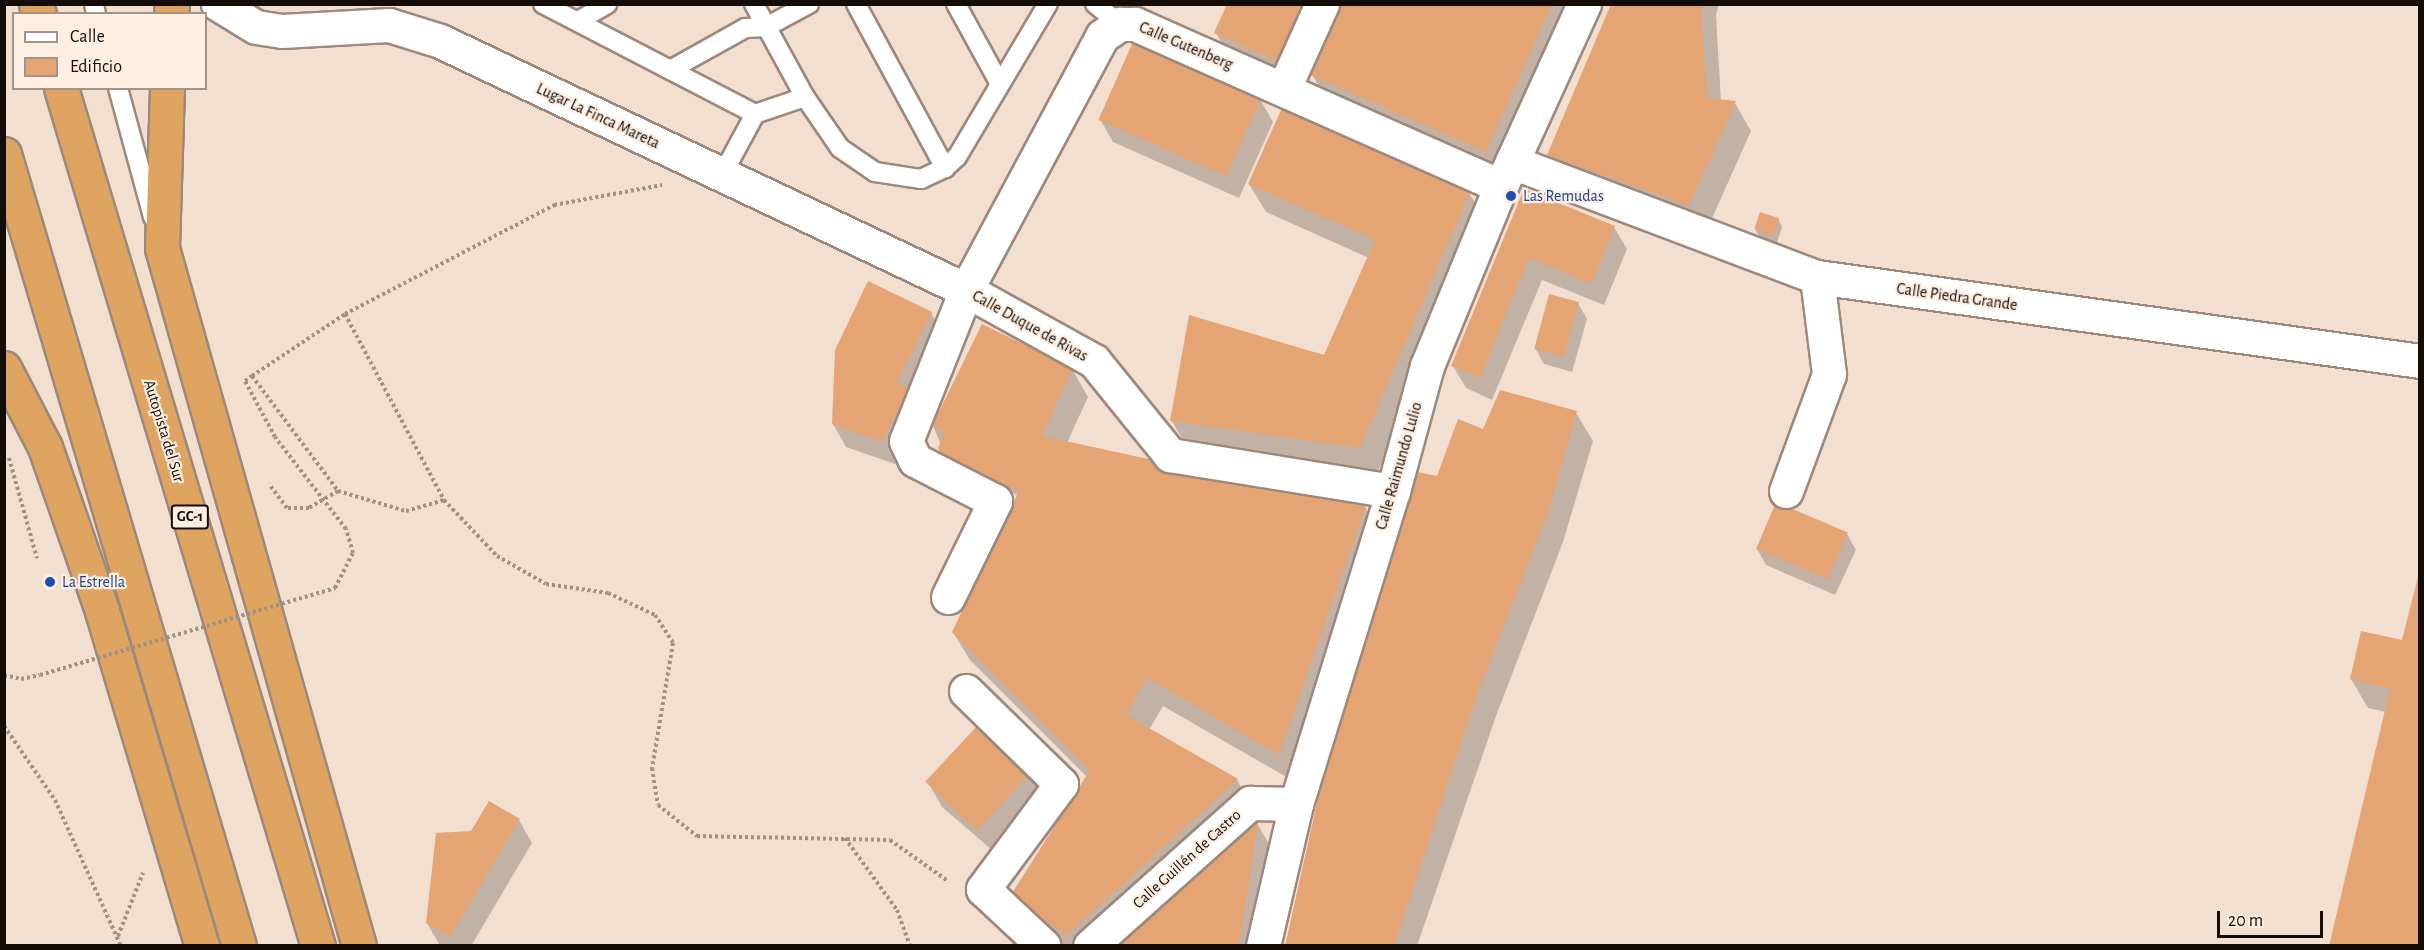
<!DOCTYPE html>
<html>
<head>
<meta charset="utf-8">
<style>
  body { margin:0 }
  #map { position:relative; width:2424px; height:950px; overflow:hidden; background:#f3dfd0; font-family:"Alegreya Sans",sans-serif }
  div>[style] { position:absolute }
  [style*='--x'] { left:calc(var(--x)*1px); top:calc(var(--y)*1px); width:calc(var(--w)*1px); rotate:calc(var(--a)*1deg) }
  .shadow>* { inset:0; background:#0003 }
  .building>* { inset:0; background:#e4a473; transform-origin:0 0 }
  .path>* { height:4px; margin-top:-2px; transform-origin:0; background:repeating-linear-gradient(90deg,#a09186 0 3px,transparent 0 6px) }
  .roads { filter:drop-shadow(2px 0 #9c897c) drop-shadow(-2px 0 #9c897c) drop-shadow(0 2px #9c897c) drop-shadow(0 -2px #9c897c) }
  .service>* { height:18px; margin:-9px; padding:0 9px; transform-origin:9px; border-radius:9px; background:#fff }
  .minor>* { height:33px; margin:-16.5px; padding:0 16.5px; transform-origin:16.5px; border-radius:16.5px; background:#fff }
  .tertiary>* { height:33px; margin:-16.5px; padding:0 16.5px; transform-origin:16.5px; border-radius:16.5px; background:#fff }
  .motorway>* { height:33px; margin:-16.5px; padding:0 16.5px; transform-origin:16.5px; border-radius:16.5px; background:#dfa560 }
  .path-bridge>* { height:4px; margin-top:-2px; transform-origin:0; background:repeating-linear-gradient(90deg,#a09186 0 3px,transparent 0 6px) }
  .dots>* { width:16px; height:16px; translate:-50% -50%; box-sizing:border-box; border:3px solid #feede1; border-radius:50% }
  span { translate:-50% -50%; white-space:nowrap; text-align:center; line-height:1.15; -webkit-text-stroke:4.5px #feede1; paint-order:stroke }
  .shield-label span { padding:2px 4px; background:#feede1; border:2px solid; border-radius:4px; -webkit-text-stroke-width:0 }
  .shield-label { font-size:15px; color:#130c07; font-weight:700 }
  .street-label { font-size:16px; color:#130c07 }
  .transit-label { font-size:16px; color:#164399 }
  .left { translate:0 -50%; text-align:left }
  .frame { position:absolute; inset:0; border:6px solid #130c07; pointer-events:none }
  .legend { position:absolute; left:12px; top:12px; width:195px; height:78px; box-sizing:border-box; background:#feede1; border:2px solid #a0938a; margin:0; padding:8px 10px; list-style:none; font-size:18px; color:#130c07 }
  .legend li { display:flex; align-items:center; gap:12px; height:30px }
  .legend b { width:30px; border:2px solid #a0938a }
  .scale { position:absolute; left:2217px; top:911px; width:106px; height:27px; box-sizing:border-box; border:3px solid #130c07; border-top:0; padding-left:8px; font-size:18px; line-height:21px; white-space:nowrap; color:#130c07; -webkit-text-stroke:4px #feede1; paint-order:stroke }
</style>
</head>
<body>
<div id="map">
  <div class="shadow">
    <div style="clip-path:polygon(1228px 4px,1331px 4px,1294px 89px,1232px 61px,1216px 33px)"></div>
    <div style="clip-path:polygon(1343px 4px,1581px 4px,1502px 179px,1328px 103px,1312px 74px)"></div>
    <div style="clip-path:polygon(1613px 4px,1719px 4px,1716px 15px,1721px 101px,1735px 103px,1751px 131px,1705px 234px,1565px 183px,1549px 155px)"></div>
    <div style="clip-path:polygon(1260px 99px,1273px 122px,1239px 198px,1113px 142px,1100px 119px)"></div>
    <div style="clip-path:polygon(1249px 184px,1469px 193px,1486px 221px,1376px 476px,1188px 449px,1172px 421px,1325px 357px,1369px 258px,1266px 212px)"></div>
    <div style="clip-path:polygon(1525px 191px,1614px 227px,1627px 249px,1604px 305px,1542px 280px,1492px 400px,1466px 388px,1453px 366px)"></div>
    <div style="clip-path:polygon(1778px 219px,1782px 227px,1777px 243px,1759px 236px,1755px 229px)"></div>
    <div style="clip-path:polygon(1578px 303px,1587px 319px,1572px 372px,1544px 364px,1535px 348px)"></div>
    <div style="clip-path:polygon(931px 313px,944px 335px,921px 413px,895px 464px,846px 447px,833px 424px)"></div>
    <div style="clip-path:polygon(1072px 369px,1088px 397px,1067px 443px,1365px 507px,1381px 536px,1295px 782px,1163px 706px,1149px 730px,1237px 780px,1253px 808px,1103px 946px,1057px 946px,1027px 927px,1087px 777px,970px 660px,953px 632px,1017px 495px,950px 466px,933px 426px)"></div>
    <div style="clip-path:polygon(1576px 413px,1593px 441px,1563px 542px,1496px 716px,1417px 946px,1287px 946px,1484px 431px)"></div>
    <div style="clip-path:polygon(1847px 534px,1856px 550px,1835px 595px,1766px 565px,1757px 549px)"></div>
    <div style="clip-path:polygon(2420px 571px,2420px 946px,2330px 946px,2386px 712px,2368px 708px,2351px 679px,2403px 642px)"></div>
    <div style="clip-path:polygon(1030px 773px,1043px 795px,999px 856px,942px 807px,929px 784px)"></div>
    <div style="clip-path:polygon(489px 803px,519px 820px,532px 843px,471px 946px,440px 946px,427px 923px)"></div>
    <div style="clip-path:polygon(1258px 825px,1270px 846px,1254px 946px,1121px 946px,1119px 942px)"></div>
  </div>
  <div class="building">
    <div style="clip-path:polygon(1227px 4px,1303px 4px,1277px 61px,1214px 33px)"></div>
    <div style="clip-path:polygon(1341px 4px,1552px 4px,1486px 152px,1310px 75px)"></div>
    <div style="clip-path:polygon(1611px 4px,1701px 4px,1707px 98px,1736px 101px,1689px 206px,1547px 155px)"></div>
    <div style="left:1133px;top:42px;width:140px;height:85px;rotate:24deg"></div>
    <div style="clip-path:polygon(1282px 108px,1470px 192px,1360px 448px,1170px 421px,1189px 315px,1324px 355px,1375px 240px,1248px 184px)"></div>
    <div style="clip-path:polygon(1524px 189px,1615px 226px,1591px 284px,1529px 258px,1480px 378px,1451px 366px)"></div>
    <div style="left:1760px;top:212px;width:20px;height:18px;rotate:18deg"></div>
    <div style="clip-path:polygon(868px 281px,932px 312px,897px 383px,909px 389px,882px 442px,832px 424px,835px 350px)"></div>
    <div style="left:1549px;top:294px;width:31px;height:57px;rotate:15deg"></div>
    <div style="clip-path:polygon(982px 324px,1073px 368px,1042px 436px,1366px 506px,1279px 755px,1147px 678px,1126px 715px,1238px 779px,1067px 935px,1009px 898px,1090px 770px,952px 632px,1019px 491px,944px 458px,938px 448px,945px 432px,932px 426px)"></div>
    <div style="clip-path:polygon(1500px 390px,1577px 411px,1548px 513px,1480px 687px,1394px 946px,1285px 946px,1323px 776px,1412px 471px,1437px 476px,1458px 419px,1483px 429px)"></div>
    <div style="left:1776px;top:502px;width:78px;height:51px;rotate:23deg"></div>
    <div style="clip-path:polygon(2420px 569px,2420px 941px,2417px 946px,2329px 946px,2390px 689px,2350px 679px,2361px 631px,2402px 640px)"></div>
    <div style="left:979px;top:724px;width:71px;height:79px;rotate:43deg"></div>
    <div style="clip-path:polygon(489px 801px,520px 819px,450px 937px,426px 923px,436px 833px,471px 831px)"></div>
    <div style="clip-path:polygon(1258px 822px,1239px 946px,1120px 946px,1117px 942px)"></div>
  </div>
  <div class="path">
    <div style="--x:345;--y:314;--w:211;--a:62"></div>
    <div style="--x:444;--y:500;--w:77;--a:46.6"></div>
    <div style="--x:497;--y:556;--w:56;--a:29.7"></div>
    <div style="--x:546;--y:584;--w:63;--a:8.3"></div>
    <div style="--x:608;--y:593;--w:52;--a:25.1"></div>
    <div style="--x:655;--y:615;--w:33;--a:57"></div>
    <div style="--x:673;--y:643;--w:127;--a:99.5"></div>
    <div style="--x:652;--y:768;--w:37;--a:81"></div>
    <div style="--x:658;--y:805;--w:50;--a:38.5"></div>
    <div style="--x:697;--y:836;--w:193;--a:1.2"></div>
    <div style="--x:890;--y:840;--w:72;--a:35.4"></div>
    <div style="--x:252;--y:376;--w:112;--a:-33.7"></div>
    <div style="--x:345;--y:314;--w:236;--a:-27.5"></div>
    <div style="--x:554;--y:205;--w:110;--a:-10.5"></div>
    <div style="--x:245;--y:381;--w:9;--a:-36"></div>
    <div style="--x:252;--y:376;--w:144;--a:53.2"></div>
    <div style="--x:338;--y:491;--w:34;--a:150"></div>
    <div style="--x:309;--y:508;--w:22;--a:180"></div>
    <div style="--x:287;--y:508;--w:30;--a:-127"></div>
    <div style="--x:9;--y:458;--w:104;--a:74.4"></div>
    <div style="--x:338;--y:491;--w:71;--a:16.4"></div>
    <div style="--x:406;--y:511;--w:40;--a:-16"></div>
    <div style="--x:4;--y:726;--w:90;--a:55.4"></div>
    <div style="--x:55;--y:800;--w:160;--a:65.7"></div>
    <div style="--x:845;--y:838;--w:89;--a:54.2"></div>
    <div style="--x:897;--y:910;--w:38;--a:70"></div>
    <div style="--x:118;--y:936;--w:68;--a:-68.4"></div>
  </div>
  <div class="roads">
    <div class="service">
      <div style="--x:94;--y:4;--w:10;--a:79"></div>
      <div style="--x:543;--y:4;--w:239;--a:27.4"></div>
      <div style="--x:755;--y:114;--w:69;--a:118.4"></div>
      <div style="--x:754;--y:4;--w:106;--a:61.3"></div>
      <div style="--x:805;--y:97;--w:53;--a:161.2"></div>
      <div style="--x:856;--y:4;--w:187;--a:61.5"></div>
      <div style="--x:956;--y:4;--w:91;--a:61.2"></div>
      <div style="--x:1095;--y:4;--w:32;--a:39"></div>
      <div style="--x:578;--y:21;--w:34;--a:-30"></div>
      <div style="--x:670;--y:70;--w:86;--a:-29.2"></div>
      <div style="--x:745;--y:28;--w:21;--a:-3"></div>
      <div style="--x:766;--y:27;--w:49;--a:-28.1"></div>
      <div style="--x:118;--y:88;--w:134;--a:74.8"></div>
      <div style="--x:805;--y:97;--w:62;--a:55.5"></div>
      <div style="--x:840;--y:148;--w:42;--a:34.4"></div>
      <div style="--x:875;--y:172;--w:47;--a:8.7"></div>
      <div style="--x:921;--y:179;--w:26;--a:-25"></div>
      <div style="--x:945;--y:168;--w:16;--a:-43"></div>
      <div style="--x:957;--y:157;--w:178;--a:-59.3"></div>
    </div>
    <div class="minor">
      <div style="--x:218;--y:4;--w:44;--a:31.2"></div>
      <div style="--x:256;--y:27;--w:26;--a:9"></div>
      <div style="--x:282;--y:31;--w:107;--a:-3.2"></div>
      <div style="--x:389;--y:25;--w:53;--a:17.4"></div>
      <div style="--x:440;--y:41;--w:582;--a:25.33"></div>
      <div style="--x:966;--y:290;--w:146;--a:29"></div>
      <div style="--x:1094;--y:361;--w:121;--a:51"></div>
      <div style="--x:1170;--y:455;--w:226;--a:9.2"></div>
      <div style="--x:1284;--y:88;--w:92;--a:-65.7"></div>
      <div style="--x:1512;--y:162;--w:326;--a:20.7"></div>
      <div style="--x:1817;--y:277;--w:609;--a:7.93"></div>
      <div style="--x:1786;--y:491;--w:125;--a:-69.8"></div>
      <div style="--x:1829;--y:374;--w:98;--a:-97.1"></div>
      <div style="--x:948;--y:597;--w:107;--a:-63.9"></div>
      <div style="--x:995;--y:501;--w:90;--a:-152.9"></div>
      <div style="--x:915;--y:460;--w:21;--a:-115"></div>
      <div style="--x:906;--y:441;--w:162;--a:-68.3"></div>
      <div style="--x:966;--y:290;--w:288;--a:-61.8"></div>
      <div style="--x:1102;--y:36;--w:22;--a:-34"></div>
      <div style="--x:1120;--y:24;--w:15;--a:0"></div>
      <div style="--x:1135;--y:24;--w:400;--a:23.9"></div>
      <div style="--x:966;--y:691;--w:133;--a:44.4"></div>
      <div style="--x:1061;--y:784;--w:131;--a:126.6"></div>
      <div style="--x:983;--y:889;--w:83;--a:43.1"></div>
      <div style="--x:1090;--y:946;--w:215;--a:-41.8"></div>
      <div style="--x:1250;--y:803;--w:46;--a:1.2"></div>
    </div>
    <div class="tertiary">
      <div style="--x:1263;--y:946;--w:146;--a:-76.9"></div>
      <div style="--x:1296;--y:804;--w:328;--a:-72.8"></div>
      <div style="--x:1393;--y:491;--w:130;--a:-74.8"></div>
      <div style="--x:1427;--y:366;--w:195;--a:-67.7"></div>
      <div style="--x:1501;--y:186;--w:200;--a:-65.5"></div>
    </div>
    <div class="motorway">
      <div style="--x:36;--y:4;--w:10;--a:73"></div>
      <div style="--x:171;--y:14;--w:10;--a:-84"></div>
      <div style="--x:61;--y:88;--w:896;--a:73.33"></div>
      <div style="--x:167;--y:88;--w:160;--a:91.8"></div>
      <div style="--x:162;--y:248;--w:725;--a:74.24"></div>
      <div style="--x:4;--y:154;--w:826;--a:73.47"></div>
      <div style="--x:4;--y:368;--w:89;--a:62.6"></div>
      <div style="--x:45;--y:447;--w:174;--a:70.8"></div>
      <div style="--x:102;--y:611;--w:350;--a:73.4"></div>
    </div>
  </div>
  <div class="path-bridge">
    <div style="--x:4;--y:675;--w:17;--a:13"></div>
    <div style="--x:21;--y:679;--w:19;--a:-12"></div>
    <div style="--x:40;--y:675;--w:308;--a:-16.4"></div>
    <div style="--x:335;--y:588;--w:39;--a:-63"></div>
    <div style="--x:353;--y:553;--w:25;--a:-106"></div>
    <div style="--x:346;--y:529;--w:116;--a:-127.7"></div>
    <div style="--x:275;--y:437;--w:64;--a:-118.2"></div>
  </div>
  <div class="dots">
    <div style="left:1511px;top:196px;background:#1a4fb4"></div>
    <div style="left:50px;top:582px;background:#1a4fb4"></div>
  </div>
  <div class="shield-label">
    <span style="left:190px;top:517px">GC-1</span>
  </div>
  <div class="street-label">
    <span style="left:1186px;top:46px;rotate:23deg">Calle Gutenberg</span>
    <span style="left:598px;top:116px;rotate:25deg">Lugar La Finca Mareta</span>
    <span style="left:1957px;top:297px;rotate:8deg">Calle Piedra Grande</span>
    <span style="left:1030px;top:326px;rotate:29deg">Calle Duque de Rivas</span>
    <span style="left:164px;top:431px;rotate:73deg">Autopista del Sur</span>
    <span style="left:1399px;top:466px;rotate:-74deg">Calle Raimundo Lulio</span>
    <span style="left:1187px;top:859px;rotate:-42deg">Calle Guillén de Castro</span>
  </div>
  <div class="transit-label">
    <span class="left" style="left:1523px;top:196px">Las Remudas</span>
    <span class="left" style="left:62px;top:582px">La Estrella</span>
  </div>
  <div class="frame"></div>
  <ul class="legend">
  <li><b style="height:8px;background:#fff"></b>Calle</li>
  <li><b style="height:16px;background:#e4a473"></b>Edificio</li>
  </ul>
  <div class="scale">20 m</div>
</div>
</body>
</html>
